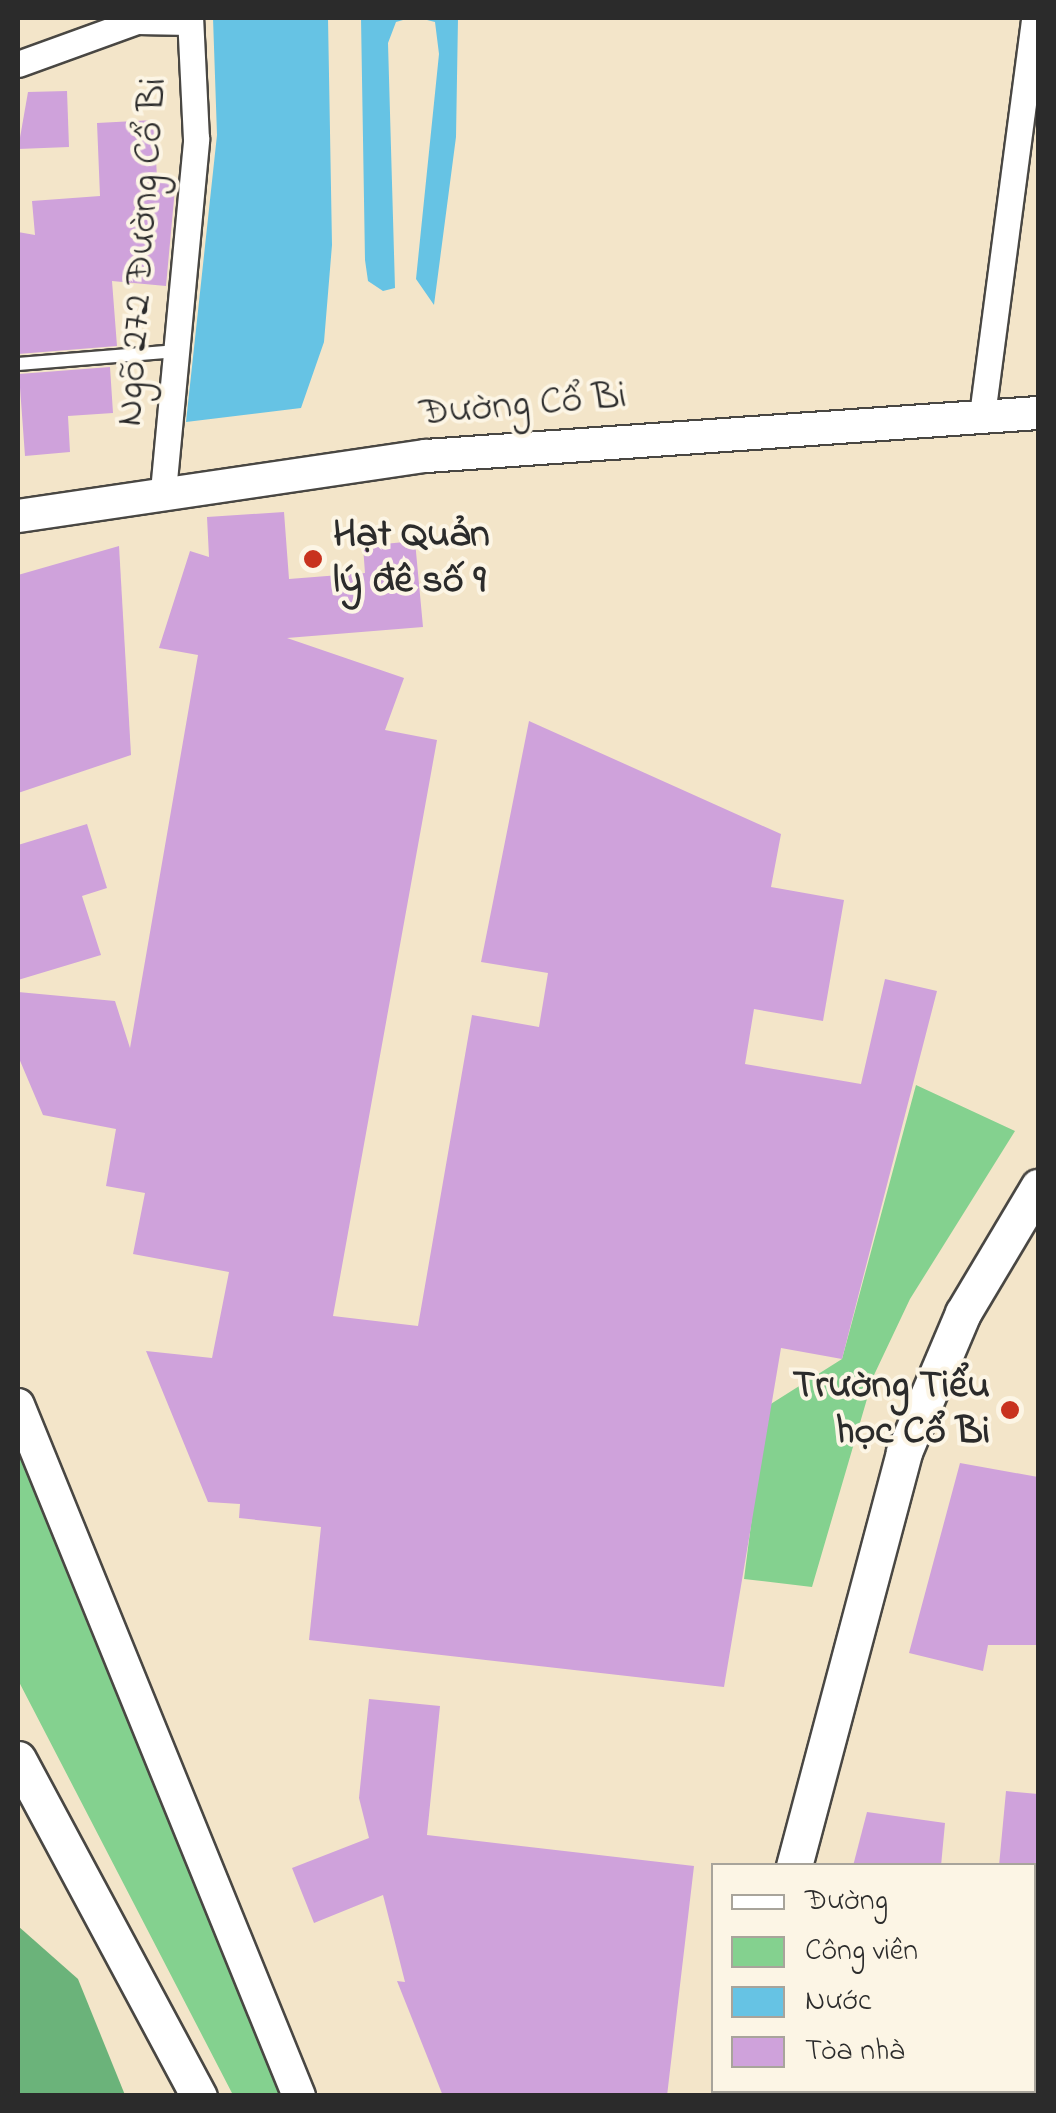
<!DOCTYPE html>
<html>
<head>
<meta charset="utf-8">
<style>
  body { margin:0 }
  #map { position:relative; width:1056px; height:2113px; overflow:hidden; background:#f3e5c9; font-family:"Indie Flower",sans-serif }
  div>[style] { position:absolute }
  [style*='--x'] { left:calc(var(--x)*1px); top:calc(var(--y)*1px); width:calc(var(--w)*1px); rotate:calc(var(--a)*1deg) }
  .green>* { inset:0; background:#84d18f }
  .forest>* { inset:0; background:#6bb37a }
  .water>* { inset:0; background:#66c3e4 }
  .building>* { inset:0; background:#cfa2db }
  .roads { filter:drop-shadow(2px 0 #494743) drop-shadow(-2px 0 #494743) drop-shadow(0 2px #494743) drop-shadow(0 -2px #494743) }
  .service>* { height:12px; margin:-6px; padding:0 6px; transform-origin:6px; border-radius:6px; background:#fff }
  .minor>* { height:25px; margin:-12.5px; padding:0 12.5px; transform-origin:12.5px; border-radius:12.5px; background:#fff }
  .tertiary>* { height:32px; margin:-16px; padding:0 16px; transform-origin:16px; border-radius:16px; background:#fff }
  .secondary>* { height:35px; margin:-17.5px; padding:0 17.5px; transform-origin:17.5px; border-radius:17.5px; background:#fff }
  .dots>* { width:28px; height:28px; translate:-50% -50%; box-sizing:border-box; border:5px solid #fcf5e5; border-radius:50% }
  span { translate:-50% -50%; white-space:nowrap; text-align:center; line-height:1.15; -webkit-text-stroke:8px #fcf5e5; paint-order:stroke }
  .street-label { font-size:40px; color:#2b2b2b }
  .poi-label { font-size:40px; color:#2b2b2b; font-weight:700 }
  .left { translate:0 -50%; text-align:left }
  .right { translate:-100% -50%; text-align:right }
  .frame { position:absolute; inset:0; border:20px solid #2b2b2b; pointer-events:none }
  .legend { position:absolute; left:711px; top:1863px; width:325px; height:230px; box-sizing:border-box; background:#fcf5e5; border:2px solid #a8a49b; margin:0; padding:12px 18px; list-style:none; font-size:30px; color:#2b2b2b }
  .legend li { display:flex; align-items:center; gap:20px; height:50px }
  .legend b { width:50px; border:2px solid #a8a49b }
</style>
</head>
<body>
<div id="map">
  <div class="green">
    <div style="clip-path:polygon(916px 1085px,1015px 1131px,910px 1299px,874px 1375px,812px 1587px,744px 1579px,766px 1407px,842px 1359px)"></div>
    <div style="clip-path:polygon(18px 1452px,82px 1611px,281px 2095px,233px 2095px,18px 1680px)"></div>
  </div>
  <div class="forest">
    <div style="clip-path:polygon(18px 1926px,78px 1979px,125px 2095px,18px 2095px)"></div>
  </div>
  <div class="water">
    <div style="clip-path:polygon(213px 18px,328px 18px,332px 245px,324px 342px,301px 408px,186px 422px,217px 135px)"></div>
    <div style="clip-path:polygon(361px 18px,410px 18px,396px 22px,388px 43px,395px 288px,383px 291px,368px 281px,365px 260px)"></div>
    <div style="clip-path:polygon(419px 18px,458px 18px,456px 137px,434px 305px,416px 279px,439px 54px,435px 22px)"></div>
  </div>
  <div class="building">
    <div style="clip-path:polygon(67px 91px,69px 147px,18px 149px,28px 92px)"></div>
    <div style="clip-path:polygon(154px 120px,157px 178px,176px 178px,166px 286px,112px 281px,117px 346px,18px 354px,18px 232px,35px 235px,32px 201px,100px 196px,97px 123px)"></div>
    <div style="clip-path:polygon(110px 367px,113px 413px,68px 416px,70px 452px,25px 456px,19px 374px)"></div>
    <div style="clip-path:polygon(284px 512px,289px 579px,365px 573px,363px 546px,415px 541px,423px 627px,287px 638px,404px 678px,385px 730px,437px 740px,333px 1316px,418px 1326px,472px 1015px,539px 1027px,548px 973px,481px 962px,529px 721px,781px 834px,771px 887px,844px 900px,823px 1021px,754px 1009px,745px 1064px,861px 1084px,885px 979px,937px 991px,842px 1359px,781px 1348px,724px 1687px,309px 1640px,321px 1527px,239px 1518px,240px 1504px,208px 1502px,146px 1351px,212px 1358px,229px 1272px,133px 1254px,145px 1193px,106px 1186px,116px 1129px,43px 1115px,18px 1056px,18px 992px,115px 1001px,130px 1048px,198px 655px,159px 648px,190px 551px,209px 557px,207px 517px)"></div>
    <div style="clip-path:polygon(119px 546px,131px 755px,18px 793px,18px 575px)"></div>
    <div style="clip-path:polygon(87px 824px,107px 888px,82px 896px,101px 955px,18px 980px,18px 845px)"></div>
    <div style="clip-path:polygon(960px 1463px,1038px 1477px,1038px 1645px,988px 1645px,983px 1671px,909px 1653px)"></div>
    <div style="clip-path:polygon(369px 1699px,440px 1706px,427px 1835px,694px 1866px,667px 2096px,443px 2096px,397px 1981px,405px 1982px,383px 1895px,314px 1923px,292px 1868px,369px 1838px,359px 1798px)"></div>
    <div style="clip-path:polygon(1006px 1791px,1038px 1794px,1038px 1866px,999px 1866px)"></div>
    <div style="clip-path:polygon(867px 1812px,945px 1823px,941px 1866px,853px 1866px)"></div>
  </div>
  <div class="roads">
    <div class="service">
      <div style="--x:18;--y:364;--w:160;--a:-4.7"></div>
    </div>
    <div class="minor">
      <div style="--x:18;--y:64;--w:127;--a:-19.9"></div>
      <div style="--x:137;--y:21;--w:53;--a:1.1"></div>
      <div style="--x:982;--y:415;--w:400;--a:-82.5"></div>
      <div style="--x:163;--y:491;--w:354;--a:-84.6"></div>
      <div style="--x:196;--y:139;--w:121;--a:-92.8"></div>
    </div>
    <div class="tertiary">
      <div style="--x:18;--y:516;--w:412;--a:-8.4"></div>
      <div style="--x:426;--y:456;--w:614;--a:-4.02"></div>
      <div style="--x:18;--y:1405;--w:746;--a:67.87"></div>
    </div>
    <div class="secondary">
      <div style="--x:18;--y:1759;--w:383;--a:61.8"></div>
      <div style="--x:794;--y:1866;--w:428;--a:-75.1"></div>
      <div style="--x:904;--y:1452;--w:151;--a:-67"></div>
      <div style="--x:963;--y:1313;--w:147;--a:-59.2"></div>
      <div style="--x:733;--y:2096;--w:6;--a:-81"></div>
    </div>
  </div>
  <div class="dots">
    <div style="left:313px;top:559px;background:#c8321e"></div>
    <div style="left:1010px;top:1410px;background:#c8321e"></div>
  </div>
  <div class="street-label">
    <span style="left:143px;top:252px;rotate:-86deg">Ngõ 272 Đường Cổ Bi</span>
    <span style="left:523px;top:406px;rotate:-5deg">Đường Cổ Bi</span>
  </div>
  <div class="poi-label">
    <span class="left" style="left:333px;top:559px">Hạt Quản<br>lý đê số 9</span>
    <span class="right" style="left:990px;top:1410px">Trường Tiểu<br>học Cổ Bi</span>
  </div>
  <div class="frame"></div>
  <ul class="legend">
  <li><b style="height:12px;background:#fff"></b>Đường</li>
  <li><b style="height:28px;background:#84d18f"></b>Công viên</li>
  <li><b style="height:28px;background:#66c3e4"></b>Nước</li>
  <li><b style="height:28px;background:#cfa2db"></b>Tòa nhà</li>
  </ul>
</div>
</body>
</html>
